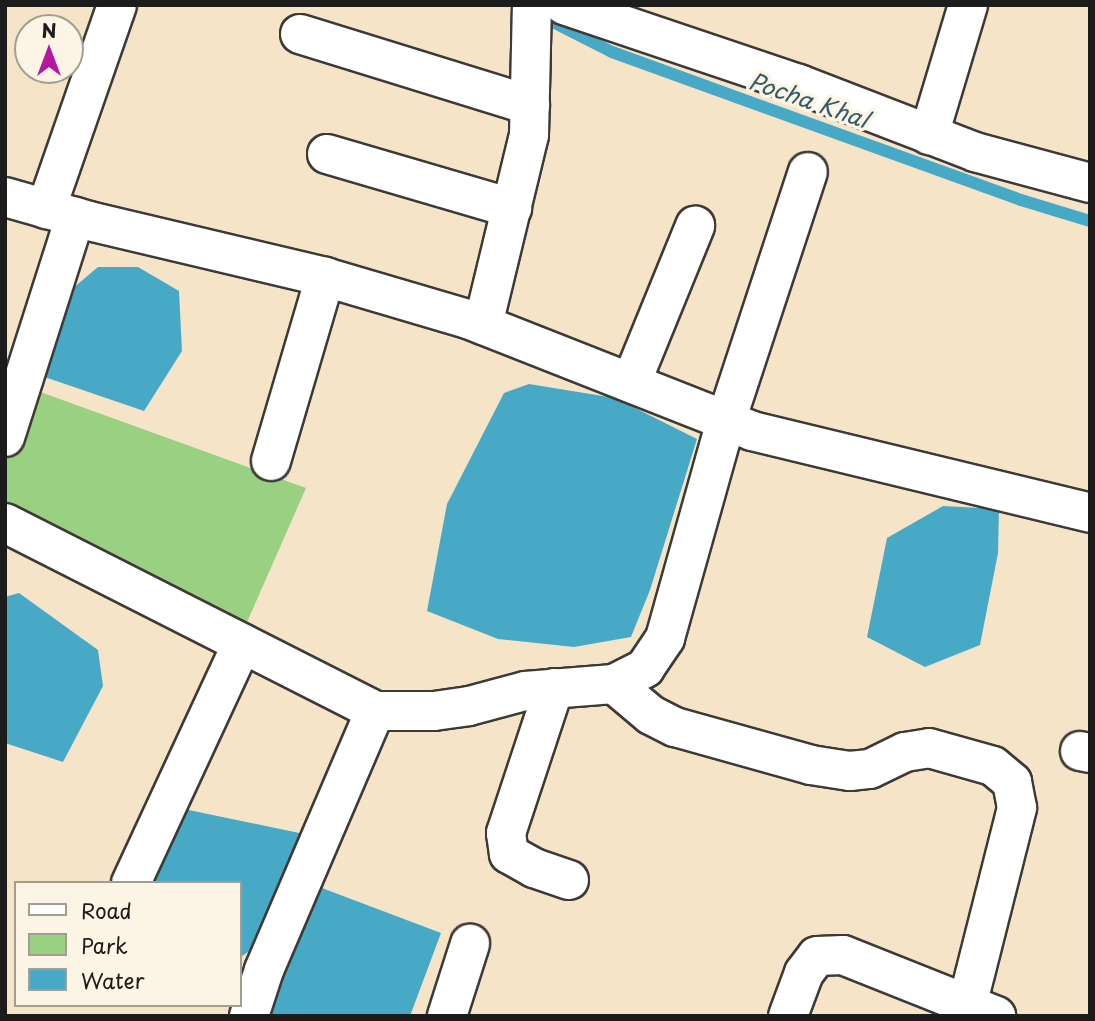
<!DOCTYPE html>
<html>
<head>
<meta charset="utf-8">
<style>
  body { margin:0 }
  #map { position:relative; width:1095px; height:1021px; overflow:hidden; background:#f6e4c9; font-family:"Playpen Sans",sans-serif }
  div>[style] { position:absolute }
  [style*='--x'] { left:calc(var(--x)*1px); top:calc(var(--y)*1px); width:calc(var(--w)*1px); rotate:calc(var(--a)*1deg) }
  .green>* { inset:0; background:#9ad082 }
  .water>* { inset:0; background:#48a9c7 }
  .stream>* { height:12px; margin:-6px; padding:0 6px; transform-origin:6px; border-radius:6px; background:#48a9c7 }
  .roads { filter:drop-shadow(2px 0 #3d3a36) drop-shadow(-2px 0 #3d3a36) drop-shadow(0 2px #3d3a36) drop-shadow(0 -2px #3d3a36) }
  .minor>* { height:38px; margin:-19px; padding:0 19px; transform-origin:19px; border-radius:19px; background:#fff }
  span { translate:-50% -50%; white-space:nowrap; text-align:center; line-height:1.15; -webkit-text-stroke:7px #fcf5e5; paint-order:stroke }
  .water-label { font-size:23px; color:#305b69; font-style:italic }
  .frame { position:absolute; inset:0; border:7px solid #1c1c1c; pointer-events:none }
  .legend { position:absolute; left:14px; top:881px; width:228px; height:126px; box-sizing:border-box; background:#fcf5e5; border:2px solid #a29e95; margin:0; padding:9px 12px; list-style:none; font-size:21px; color:#1c1c1c }
  .legend li { display:flex; align-items:center; gap:14px; height:35px }
  .legend b { width:35px; border:2px solid #a29e95 }
  .north { position:absolute; left:14px; top:14px; width:70px; height:70px; box-sizing:border-box; background:#fcf5e5; border:2px solid #a29e95; border-radius:50%; rotate:0deg; font-size:19px; font-weight:700; line-height:28px; text-align:center; color:#1c1c1c }
  .north::after { content:''; display:block; margin:auto; width:24px; height:32px; background:#b5179e; clip-path:polygon(50% 0,100% 100%,50% 72%,0 100%) }
</style>
</head>
<body>
<div id="map">
  <div class="green">
    <div style="clip-path:polygon(21px 385px,306px 488px,244px 629px,5px 509px,5px 423px)"></div>
  </div>
  <div class="water">
    <div style="clip-path:polygon(98px 267px,138px 267px,179px 291px,182px 351px,144px 411px,27px 371px,59px 300px)"></div>
    <div style="clip-path:polygon(529px 384px,615px 398px,697px 439px,650px 590px,631px 637px,574px 647px,498px 639px,427px 611px,447px 504px,504px 393px)"></div>
    <div style="clip-path:polygon(943px 506px,999px 509px,998px 553px,980px 645px,925px 667px,867px 637px,887px 538px)"></div>
    <div style="clip-path:polygon(19px 593px,98px 650px,103px 686px,63px 762px,5px 743px,5px 597px)"></div>
    <div style="clip-path:polygon(179px 808px,304px 834px,262px 942px,241px 957px,240px 883px,150px 883px)"></div>
    <div style="clip-path:polygon(314px 885px,441px 933px,410px 1016px,270px 1016px)"></div>
  </div>
  <div class="stream">
    <div style="--x:537;--y:14;--w:84;--a:26.9"></div>
    <div style="--x:612;--y:52;--w:435;--a:19.9"></div>
    <div style="--x:1021;--y:200;--w:72;--a:16.9"></div>
  </div>
  <div class="roads">
    <div class="minor">
      <div style="--x:564;--y:5;--w:248;--a:18.6"></div>
      <div style="--x:799;--y:84;--w:189;--a:21.1"></div>
      <div style="--x:975;--y:152;--w:119;--a:15.1"></div>
      <div style="--x:300;--y:34;--w:241;--a:17.2"></div>
      <div style="--x:929;--y:135;--w:136;--a:-73.3"></div>
      <div style="--x:327;--y:154;--w:193;--a:16.3"></div>
      <div style="--x:5;--y:197;--w:87;--a:15.9"></div>
      <div style="--x:89;--y:221;--w:243;--a:13.3"></div>
      <div style="--x:325;--y:277;--w:149;--a:16.4"></div>
      <div style="--x:468;--y:319;--w:305;--a:21.5"></div>
      <div style="--x:752;--y:431;--w:348;--a:13.6"></div>
      <div style="--x:46;--y:209;--w:216;--a:-70.8"></div>
      <div style="--x:483;--y:325;--w:195;--a:-76.4"></div>
      <div style="--x:529;--y:135;--w:130;--a:-88.7"></div>
      <div style="--x:631;--y:383;--w:170;--a:-67.8"></div>
      <div style="--x:5;--y:437;--w:231;--a:-72.3"></div>
      <div style="--x:271;--y:461;--w:192;--a:-73.6"></div>
      <div style="--x:5;--y:523;--w:415;--a:26.9"></div>
      <div style="--x:375;--y:711;--w:59;--a:0"></div>
      <div style="--x:434;--y:711;--w:35;--a:-8"></div>
      <div style="--x:469;--y:706;--w:58;--a:-15"></div>
      <div style="--x:525;--y:691;--w:89;--a:-4.5"></div>
      <div style="--x:614;--y:684;--w:35;--a:-27"></div>
      <div style="--x:645;--y:668;--w:36;--a:-56"></div>
      <div style="--x:665;--y:638;--w:225;--a:-74.3"></div>
      <div style="--x:726;--y:421;--w:262;--a:-71.8"></div>
      <div style="--x:614;--y:684;--w:48;--a:40"></div>
      <div style="--x:651;--y:715;--w:27;--a:27"></div>
      <div style="--x:675;--y:727;--w:141;--a:15.6"></div>
      <div style="--x:811;--y:765;--w:39;--a:9"></div>
      <div style="--x:850;--y:771;--w:20;--a:-6"></div>
      <div style="--x:870;--y:769;--w:39;--a:-26"></div>
      <div style="--x:905;--y:752;--w:24;--a:-9"></div>
      <div style="--x:929;--y:748;--w:66;--a:15.7"></div>
      <div style="--x:993;--y:766;--w:25;--a:40"></div>
      <div style="--x:1012;--y:782;--w:26;--a:79"></div>
      <div style="--x:1017;--y:808;--w:203;--a:104.2"></div>
      <div style="--x:554;--y:688;--w:153;--a:108.3"></div>
      <div style="--x:506;--y:833;--w:21;--a:82"></div>
      <div style="--x:509;--y:854;--w:29;--a:29"></div>
      <div style="--x:534;--y:868;--w:37;--a:19"></div>
      <div style="--x:1080;--y:751;--w:10;--a:11"></div>
      <div style="--x:131;--y:883;--w:264;--a:-65.1"></div>
      <div style="--x:249;--y:1016;--w:48;--a:-71.9"></div>
      <div style="--x:264;--y:970;--w:282;--a:-66.8"></div>
      <div style="--x:447;--y:1016;--w:76;--a:-72.3"></div>
      <div style="--x:788;--y:1016;--w:46;--a:-69.6"></div>
      <div style="--x:804;--y:973;--w:21;--a:-53"></div>
      <div style="--x:817;--y:956;--w:26;--a:-2"></div>
      <div style="--x:843;--y:955;--w:165;--a:21.7"></div>
    </div>
  </div>
  <div class="water-label">
    <span style="left:809px;top:100px;rotate:19deg">Pocha Khal</span>
  </div>
  <div class="frame"></div>
  <ul class="legend">
  <li><b style="height:9px;background:#fff"></b>Road</li>
  <li><b style="height:19px;background:#9ad082"></b>Park</li>
  <li><b style="height:19px;background:#48a9c7"></b>Water</li>
  </ul>
  <div class="north">N</div>
</div>
</body>
</html>
